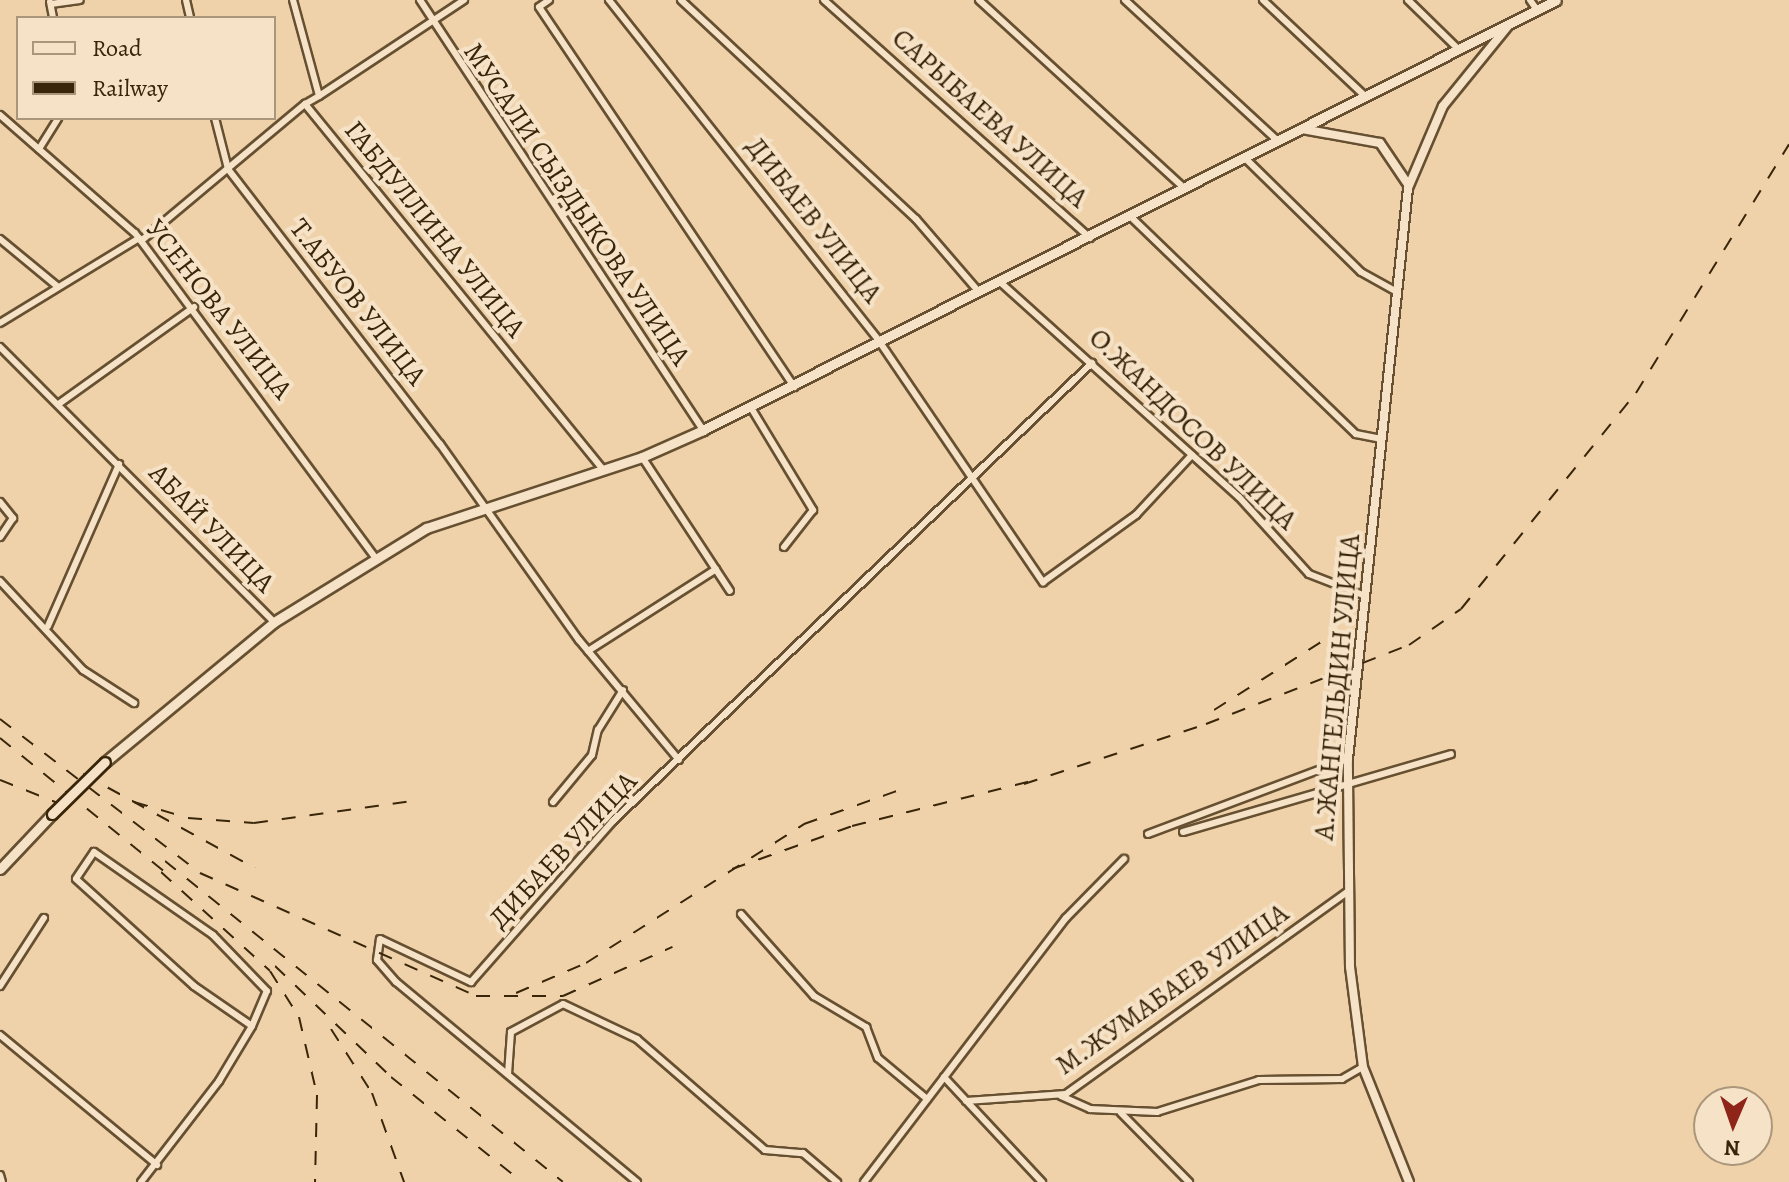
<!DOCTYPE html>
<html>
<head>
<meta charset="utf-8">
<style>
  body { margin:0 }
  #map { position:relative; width:1789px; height:1182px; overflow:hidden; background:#efd2a9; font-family:Alegreya,serif }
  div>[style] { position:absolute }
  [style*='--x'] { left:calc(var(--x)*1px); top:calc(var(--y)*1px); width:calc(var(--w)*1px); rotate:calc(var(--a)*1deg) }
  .roads { filter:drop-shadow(2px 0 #665031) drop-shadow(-2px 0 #665031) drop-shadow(0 2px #665031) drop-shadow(0 -2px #665031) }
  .minor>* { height:6px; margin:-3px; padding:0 3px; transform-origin:3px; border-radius:3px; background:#f5e2c7 }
  .tertiary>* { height:8px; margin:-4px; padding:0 4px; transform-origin:4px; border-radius:4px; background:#f5e2c7 }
  .secondary>* { height:9px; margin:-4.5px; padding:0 4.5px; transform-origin:4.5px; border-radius:4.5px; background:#f5e2c7 }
  .rail>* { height:2px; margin-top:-1px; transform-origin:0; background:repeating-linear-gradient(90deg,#392509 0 14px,transparent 0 28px) }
  .bridges { filter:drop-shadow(2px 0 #392509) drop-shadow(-2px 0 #392509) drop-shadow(0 2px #392509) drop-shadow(0 -2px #392509) }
  .secondary-bridge>* { height:9px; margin:-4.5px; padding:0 4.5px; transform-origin:4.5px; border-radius:4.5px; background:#f5e2c7 }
  span { translate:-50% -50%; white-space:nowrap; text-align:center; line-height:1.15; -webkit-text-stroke:8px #f5e2c7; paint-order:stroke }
  .street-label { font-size:28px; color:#392509 }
  .legend { position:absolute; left:16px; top:16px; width:260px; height:104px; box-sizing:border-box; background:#f5e2c7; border:2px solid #aa967b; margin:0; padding:10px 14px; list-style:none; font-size:24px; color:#392509 }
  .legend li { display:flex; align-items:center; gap:16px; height:40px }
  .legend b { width:40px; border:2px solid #aa967b }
  .north { position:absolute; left:1693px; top:1086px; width:80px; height:80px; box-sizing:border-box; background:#f5e2c7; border:2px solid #aa967b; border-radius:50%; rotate:182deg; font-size:22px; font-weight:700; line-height:32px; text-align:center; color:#392509 }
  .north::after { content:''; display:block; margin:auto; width:28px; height:36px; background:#8f2418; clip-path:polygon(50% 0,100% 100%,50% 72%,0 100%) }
</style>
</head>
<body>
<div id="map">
  <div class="roads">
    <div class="minor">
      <div style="--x:186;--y:0;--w:18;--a:77"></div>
      <div style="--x:293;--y:0;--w:99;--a:74.8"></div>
      <div style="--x:319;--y:96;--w:16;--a:150"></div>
      <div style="--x:305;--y:104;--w:472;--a:50.8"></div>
      <div style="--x:420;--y:0;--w:515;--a:56.65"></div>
      <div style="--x:549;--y:0;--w:12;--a:145"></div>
      <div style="--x:539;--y:7;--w:458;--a:56.1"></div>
      <div style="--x:609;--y:0;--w:435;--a:51.6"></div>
      <div style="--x:879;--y:341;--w:292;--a:55.8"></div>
      <div style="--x:1043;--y:582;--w:115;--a:-35.8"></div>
      <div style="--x:1136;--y:515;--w:82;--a:-47"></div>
      <div style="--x:681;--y:0;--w:321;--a:43"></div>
      <div style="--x:916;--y:219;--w:96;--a:49.2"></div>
      <div style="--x:824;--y:0;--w:357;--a:41.8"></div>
      <div style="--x:979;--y:0;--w:280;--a:42.5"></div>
      <div style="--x:1125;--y:0;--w:208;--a:42.7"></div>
      <div style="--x:1263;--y:0;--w:140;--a:43.3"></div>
      <div style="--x:1408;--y:0;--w:70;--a:44.4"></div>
      <div style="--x:1530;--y:0;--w:12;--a:55"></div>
      <div style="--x:50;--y:2;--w:16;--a:79"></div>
      <div style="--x:51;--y:4;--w:29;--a:-8"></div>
      <div style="--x:319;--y:96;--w:174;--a:-33.5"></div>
      <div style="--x:0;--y:115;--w:179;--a:41.2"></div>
      <div style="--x:135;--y:233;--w:402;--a:53.5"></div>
      <div style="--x:215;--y:118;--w:53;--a:75.7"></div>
      <div style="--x:228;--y:169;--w:347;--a:52.4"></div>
      <div style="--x:440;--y:444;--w:240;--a:54.7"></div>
      <div style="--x:579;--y:640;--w:156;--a:50.2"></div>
      <div style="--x:39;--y:149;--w:36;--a:-58"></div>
      <div style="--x:1246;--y:159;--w:161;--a:44.5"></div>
      <div style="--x:1361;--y:272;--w:41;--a:29.1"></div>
      <div style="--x:1130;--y:216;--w:314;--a:44"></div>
      <div style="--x:1356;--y:434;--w:26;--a:11"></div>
      <div style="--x:0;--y:239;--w:74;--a:39.5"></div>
      <div style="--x:141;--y:241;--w:214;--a:-39.9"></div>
      <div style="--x:1000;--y:282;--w:321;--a:42"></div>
      <div style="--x:1239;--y:497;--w:104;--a:47.7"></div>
      <div style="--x:1309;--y:574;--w:58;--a:21.3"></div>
      <div style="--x:0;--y:323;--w:163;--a:-31.4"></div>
      <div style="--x:0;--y:347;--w:388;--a:45.1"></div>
      <div style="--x:60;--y:403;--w:165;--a:-35.6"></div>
      <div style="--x:750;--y:406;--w:122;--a:58.8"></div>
      <div style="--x:813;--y:510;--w:47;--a:128.1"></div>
      <div style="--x:642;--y:457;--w:160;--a:56.7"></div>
      <div style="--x:0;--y:502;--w:21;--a:51"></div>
      <div style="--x:13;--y:518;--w:23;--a:124"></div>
      <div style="--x:0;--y:581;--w:122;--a:47"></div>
      <div style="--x:83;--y:670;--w:61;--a:32.9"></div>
      <div style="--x:48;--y:626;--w:177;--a:-66.3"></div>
      <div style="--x:588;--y:651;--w:152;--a:-32.6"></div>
      <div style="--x:553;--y:802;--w:61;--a:-50.3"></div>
      <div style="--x:592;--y:755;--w:26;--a:-77"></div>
      <div style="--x:598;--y:730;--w:47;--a:-58"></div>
      <div style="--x:1183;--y:832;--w:279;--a:-16.2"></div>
      <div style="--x:1148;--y:834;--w:214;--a:-20.6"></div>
      <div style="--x:741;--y:914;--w:110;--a:48.3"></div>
      <div style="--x:814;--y:996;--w:61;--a:30.8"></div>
      <div style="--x:866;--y:1027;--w:33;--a:69"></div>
      <div style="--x:878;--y:1058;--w:64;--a:39.9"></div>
      <div style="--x:0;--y:986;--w:81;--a:-57.1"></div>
      <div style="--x:0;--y:1035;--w:204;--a:39.6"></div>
      <div style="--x:508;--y:1074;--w:42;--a:-85.9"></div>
      <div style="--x:511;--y:1032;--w:59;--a:-28.3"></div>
      <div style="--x:563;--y:1004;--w:82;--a:25.3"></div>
      <div style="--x:637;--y:1039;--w:169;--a:40.9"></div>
      <div style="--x:765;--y:1150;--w:38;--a:5"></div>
      <div style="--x:803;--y:1153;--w:45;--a:40.5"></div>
      <div style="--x:944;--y:1077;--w:144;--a:47"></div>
      <div style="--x:1061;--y:1096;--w:32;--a:24"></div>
      <div style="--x:1090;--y:1109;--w:67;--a:2.6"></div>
      <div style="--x:1157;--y:1112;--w:107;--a:-17.4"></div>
      <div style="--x:1259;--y:1080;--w:83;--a:-0.7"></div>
      <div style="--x:1342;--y:1079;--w:24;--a:-30"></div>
      <div style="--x:966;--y:1101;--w:100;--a:-4"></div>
      <div style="--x:1066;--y:1094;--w:347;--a:-35.7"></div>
      <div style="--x:1121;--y:1113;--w:97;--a:45.4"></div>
      <div style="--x:0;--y:1175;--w:7;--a:74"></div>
      <div style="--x:141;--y:1182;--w:128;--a:-52.3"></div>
      <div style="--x:219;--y:1081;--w:64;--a:-59"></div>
      <div style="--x:252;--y:1026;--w:38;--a:-67"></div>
      <div style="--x:267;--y:991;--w:78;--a:-134"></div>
      <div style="--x:213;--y:935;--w:145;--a:-145.1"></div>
      <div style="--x:94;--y:852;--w:32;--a:124"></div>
      <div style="--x:76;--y:879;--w:159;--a:42.2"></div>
      <div style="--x:194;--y:986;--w:70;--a:34.6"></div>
      <div style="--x:637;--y:1182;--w:313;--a:-140.3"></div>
      <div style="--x:396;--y:982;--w:29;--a:-131"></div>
      <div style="--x:377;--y:960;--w:21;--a:-82"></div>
      <div style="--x:380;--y:939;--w:101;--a:25.3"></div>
      <div style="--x:471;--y:982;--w:215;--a:-48.6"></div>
      <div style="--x:613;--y:821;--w:663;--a:-43.72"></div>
      <div style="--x:864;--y:1182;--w:332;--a:-52.6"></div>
      <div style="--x:1066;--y:918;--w:83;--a:-45.5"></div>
    </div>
    <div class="tertiary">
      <div style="--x:1302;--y:129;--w:79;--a:10.2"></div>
      <div style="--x:1380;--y:143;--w:48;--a:56"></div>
      <div style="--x:1409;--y:1182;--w:124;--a:-111.8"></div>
      <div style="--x:1363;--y:1067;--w:101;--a:-97.4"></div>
      <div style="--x:1350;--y:967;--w:208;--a:-90.6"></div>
      <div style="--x:1348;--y:759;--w:574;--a:-84"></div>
      <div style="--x:1408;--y:188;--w:89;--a:-66.9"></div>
      <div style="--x:1443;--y:106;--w:103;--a:-50.9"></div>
    </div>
    <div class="secondary">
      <div style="--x:105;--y:762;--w:219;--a:-39.6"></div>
      <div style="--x:274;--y:622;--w:179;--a:-31.7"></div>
      <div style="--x:426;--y:528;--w:227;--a:-18.2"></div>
      <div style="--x:642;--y:457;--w:67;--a:-23.9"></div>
      <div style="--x:703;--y:430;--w:955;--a:-26.75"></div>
      <div style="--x:0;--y:869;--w:76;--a:-46.6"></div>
    </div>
  </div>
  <div class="rail">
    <div style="--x:1214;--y:710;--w:127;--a:-32.4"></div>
    <div style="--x:0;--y:719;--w:252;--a:37.6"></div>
    <div style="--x:200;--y:873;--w:302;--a:24"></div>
    <div style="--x:476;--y:996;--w:87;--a:0"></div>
    <div style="--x:563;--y:996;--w:120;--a:-24.2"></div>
    <div style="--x:0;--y:738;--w:220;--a:39.1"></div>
    <div style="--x:83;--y:774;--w:196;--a:28.7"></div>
    <div style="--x:0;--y:780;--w:79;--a:21.7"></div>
    <div style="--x:1024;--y:784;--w:192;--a:-18.2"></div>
    <div style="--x:1206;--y:724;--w:218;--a:-21.3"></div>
    <div style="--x:1409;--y:645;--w:63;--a:-34.7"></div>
    <div style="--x:1461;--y:609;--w:278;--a:-51"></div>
    <div style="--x:1636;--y:393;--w:292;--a:-58.4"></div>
    <div style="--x:134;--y:802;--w:56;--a:16.5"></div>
    <div style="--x:188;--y:818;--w:66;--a:4.3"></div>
    <div style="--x:254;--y:823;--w:167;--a:-7.9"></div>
    <div style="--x:165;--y:861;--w:511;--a:38.89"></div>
    <div style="--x:732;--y:869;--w:127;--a:-19.7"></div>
    <div style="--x:852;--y:826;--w:189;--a:-14.1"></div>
    <div style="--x:161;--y:872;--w:147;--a:42.2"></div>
    <div style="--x:270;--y:971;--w:54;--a:57.8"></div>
    <div style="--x:299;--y:1017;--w:80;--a:77"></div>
    <div style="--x:317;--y:1095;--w:87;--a:91.3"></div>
    <div style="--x:275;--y:966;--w:161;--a:43.7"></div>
    <div style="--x:391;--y:1077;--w:168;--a:38.7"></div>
    <div style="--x:516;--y:993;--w:76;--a:-23.2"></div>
    <div style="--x:586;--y:963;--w:259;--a:-32.5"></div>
    <div style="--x:804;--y:824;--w:107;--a:-19.6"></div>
    <div style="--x:331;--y:1029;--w:76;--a:57.4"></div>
    <div style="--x:372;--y:1093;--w:95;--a:70.2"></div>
  </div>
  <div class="bridges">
    <div class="secondary-bridge">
      <div style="--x:52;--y:814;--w:74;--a:-44.5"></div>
    </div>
  </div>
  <div class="street-label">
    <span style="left:990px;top:118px;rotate:42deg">САРЫБАЕВА УЛИЦА</span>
    <span style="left:577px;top:204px;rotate:56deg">МУСАЛИ СЫЗДЫКОВА УЛИЦА</span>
    <span style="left:814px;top:220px;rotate:52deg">ДИБАЕВ УЛИЦА</span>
    <span style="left:435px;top:229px;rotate:51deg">ГАБДУЛЛИНА УЛИЦА</span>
    <span style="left:358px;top:302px;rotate:52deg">Т.АБУОВ УЛИЦА</span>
    <span style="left:219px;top:309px;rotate:52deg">УСЕНОВА УЛИЦА</span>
    <span style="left:1193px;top:429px;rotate:44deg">О.ЖАНДОСОВ УЛИЦА</span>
    <span style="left:212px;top:528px;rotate:46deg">АБАЙ УЛИЦА</span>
    <span style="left:1337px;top:687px;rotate:-85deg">А.ЖАНГЕЛЬДИН УЛИЦА</span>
    <span style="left:563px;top:850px;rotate:-47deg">ДИБАЕВ УЛИЦА</span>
    <span style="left:1172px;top:989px;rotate:-35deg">М.ЖУМАБАЕВ УЛИЦА</span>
  </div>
  <ul class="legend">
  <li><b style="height:10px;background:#f5e2c7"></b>Road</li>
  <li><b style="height:10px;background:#392509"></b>Railway</li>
  </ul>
  <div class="north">N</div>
</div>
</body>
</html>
